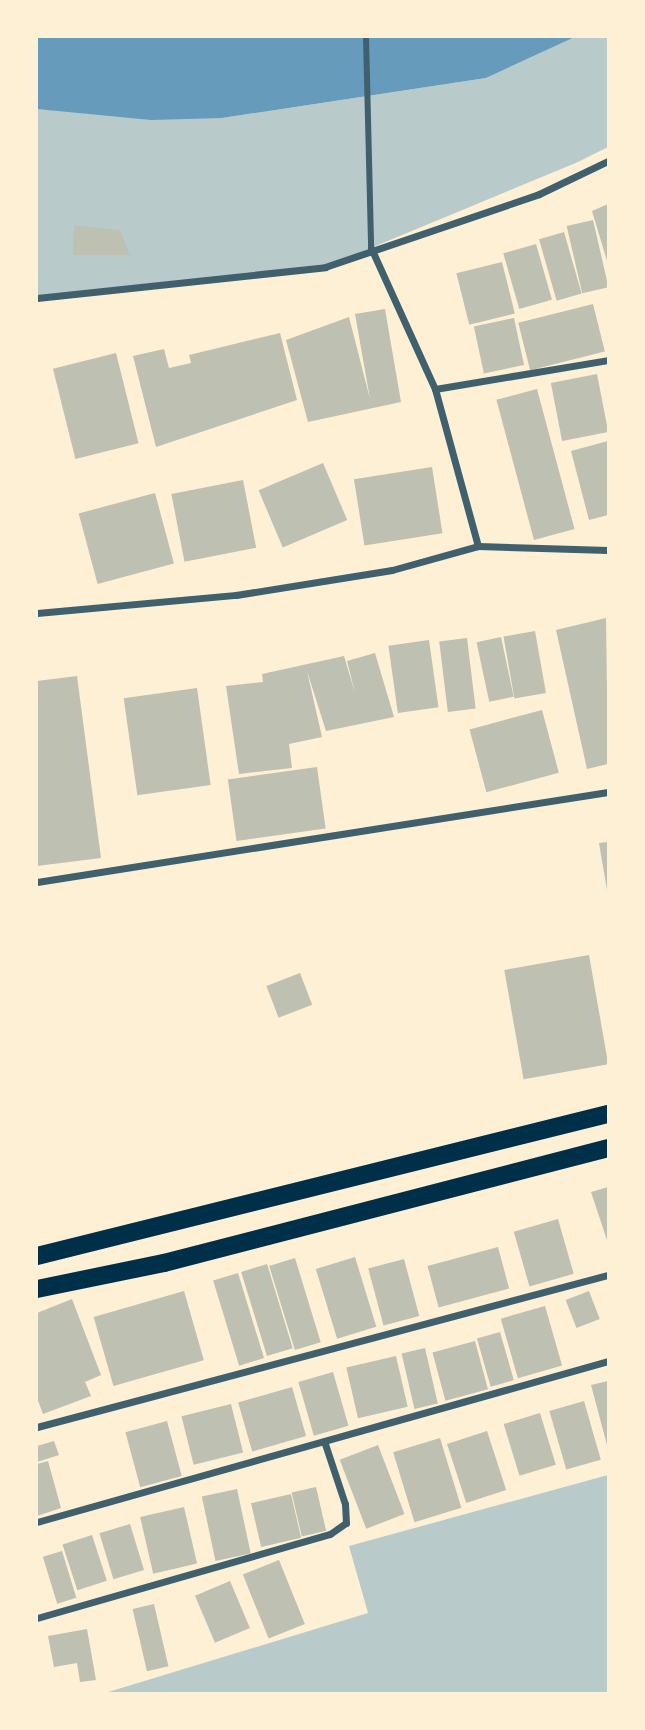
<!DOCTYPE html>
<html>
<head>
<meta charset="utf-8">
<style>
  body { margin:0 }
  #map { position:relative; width:645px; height:1730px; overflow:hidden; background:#fdf0d5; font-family:"Fira Sans Condensed",sans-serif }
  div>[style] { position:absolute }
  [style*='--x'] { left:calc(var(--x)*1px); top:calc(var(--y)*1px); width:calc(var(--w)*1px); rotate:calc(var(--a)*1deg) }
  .green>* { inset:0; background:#b9caca }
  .water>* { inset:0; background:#669bbc }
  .building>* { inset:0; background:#bec0b2; transform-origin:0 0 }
  .pedestrian>* { height:6px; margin:-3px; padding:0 3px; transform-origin:3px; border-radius:3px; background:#3f606c }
  .minor>* { height:7px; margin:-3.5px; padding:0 3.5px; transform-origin:3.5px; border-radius:3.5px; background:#3f606c }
  .primary>* { height:18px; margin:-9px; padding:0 9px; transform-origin:9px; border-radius:9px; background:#003049 }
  span { translate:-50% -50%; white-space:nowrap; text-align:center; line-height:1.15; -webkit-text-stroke:7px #fdf0d5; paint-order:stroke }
  .frame { position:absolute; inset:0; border:38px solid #fdf0d5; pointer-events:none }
</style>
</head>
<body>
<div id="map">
  <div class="green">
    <div style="clip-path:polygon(575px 37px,608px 37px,608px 147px,578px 162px,325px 267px,37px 298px,37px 109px,222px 118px,486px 78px)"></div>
    <div style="clip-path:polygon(608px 1475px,608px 1693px,105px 1693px,368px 1613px,349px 1546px)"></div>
  </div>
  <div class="water">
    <div style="clip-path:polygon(37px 37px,575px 37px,486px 78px,222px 118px,151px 120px,37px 109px)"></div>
  </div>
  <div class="building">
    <div style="clip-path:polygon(608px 204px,608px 264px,592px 211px)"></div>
    <div style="left:593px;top:220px;width:69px;height:27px;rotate:77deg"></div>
    <div style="clip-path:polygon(74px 225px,120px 230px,130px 255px,73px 255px)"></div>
    <div style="left:564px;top:232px;width:64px;height:26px;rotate:74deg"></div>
    <div style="left:536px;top:244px;width:58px;height:34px;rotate:74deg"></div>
    <div style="left:502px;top:262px;width:53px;height:47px;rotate:76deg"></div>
    <div style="left:593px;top:304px;width:49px;height:77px;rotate:76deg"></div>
    <div style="clip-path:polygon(385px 309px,401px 402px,308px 422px,286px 340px,349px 317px,370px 399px,355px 314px)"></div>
    <div style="left:514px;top:318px;width:48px;height:41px;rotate:78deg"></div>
    <div style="clip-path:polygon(280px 333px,297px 400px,156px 447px,133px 356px,164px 349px,169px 368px,191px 363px,189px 355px)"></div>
    <div style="left:116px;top:353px;width:93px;height:65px;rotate:76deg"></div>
    <div style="left:597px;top:374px;width:59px;height:47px;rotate:79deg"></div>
    <div style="left:537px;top:389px;width:145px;height:42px;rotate:75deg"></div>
    <div style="clip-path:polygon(608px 441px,608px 515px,589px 520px,571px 451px)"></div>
    <div style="left:323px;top:463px;width:62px;height:70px;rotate:67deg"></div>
    <div style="left:432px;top:467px;width:67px;height:79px;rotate:81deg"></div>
    <div style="left:243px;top:480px;width:69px;height:73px;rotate:79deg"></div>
    <div style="left:155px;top:493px;width:73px;height:79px;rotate:75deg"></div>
    <div style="clip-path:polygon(606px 618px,608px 764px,587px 769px,556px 630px)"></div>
    <div style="left:535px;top:631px;width:63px;height:32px;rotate:80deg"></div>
    <div style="left:501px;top:637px;width:61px;height:25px;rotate:78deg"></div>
    <div style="left:467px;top:638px;width:71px;height:28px;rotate:83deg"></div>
    <div style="left:429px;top:640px;width:68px;height:41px;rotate:82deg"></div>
    <div style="clip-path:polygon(375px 653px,394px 717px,326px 731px,307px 671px,322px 737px,289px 744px,292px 768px,239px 774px,226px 686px,263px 682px,262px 674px,344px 656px,355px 693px,347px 661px)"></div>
    <div style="clip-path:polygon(77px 676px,101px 858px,37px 866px,37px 681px)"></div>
    <div style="left:197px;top:688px;width:98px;height:74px;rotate:82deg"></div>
    <div style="left:542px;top:710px;width:65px;height:75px;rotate:75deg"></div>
    <div style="left:317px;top:767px;width:62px;height:90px;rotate:82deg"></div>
    <div style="clip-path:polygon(608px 842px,608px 890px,607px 890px,599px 843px)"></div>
    <div style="left:589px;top:955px;width:111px;height:86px;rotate:80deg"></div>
    <div style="left:300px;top:973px;width:34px;height:36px;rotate:69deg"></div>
    <div style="clip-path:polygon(608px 1187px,608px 1243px,591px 1192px)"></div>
    <div style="left:558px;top:1219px;width:57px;height:46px;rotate:74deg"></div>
    <div style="left:498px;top:1247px;width:43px;height:73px;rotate:75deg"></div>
    <div style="left:355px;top:1257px;width:73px;height:41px;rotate:73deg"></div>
    <div style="left:295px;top:1258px;width:88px;height:27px;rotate:73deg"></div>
    <div style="left:404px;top:1259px;width:59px;height:37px;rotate:75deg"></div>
    <div style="left:267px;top:1264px;width:88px;height:27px;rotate:73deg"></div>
    <div style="left:238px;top:1273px;width:89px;height:26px;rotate:73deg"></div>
    <div style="left:184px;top:1291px;width:72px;height:94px;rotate:74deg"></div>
    <div style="left:589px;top:1291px;width:30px;height:25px;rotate:69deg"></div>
    <div style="clip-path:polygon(72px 1299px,101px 1375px,85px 1382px,91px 1396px,43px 1414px,37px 1398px,37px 1313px)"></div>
    <div style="left:545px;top:1306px;width:62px;height:46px;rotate:74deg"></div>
    <div style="left:500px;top:1332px;width:50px;height:24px;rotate:74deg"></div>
    <div style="left:475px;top:1341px;width:50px;height:44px;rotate:75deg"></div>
    <div style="left:425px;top:1348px;width:57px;height:24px;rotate:77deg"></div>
    <div style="left:396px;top:1356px;width:52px;height:51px;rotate:77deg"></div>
    <div style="left:333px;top:1372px;width:56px;height:36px;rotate:74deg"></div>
    <div style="clip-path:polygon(608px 1381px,608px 1445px,607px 1445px,591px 1385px)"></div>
    <div style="left:292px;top:1387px;width:51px;height:56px;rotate:74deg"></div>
    <div style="left:584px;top:1401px;width:61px;height:36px;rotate:74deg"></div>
    <div style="left:231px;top:1404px;width:50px;height:51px;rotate:76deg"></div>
    <div style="left:540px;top:1413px;width:54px;height:38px;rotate:73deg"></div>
    <div style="left:167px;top:1421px;width:57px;height:43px;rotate:75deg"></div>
    <div style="left:487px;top:1431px;width:62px;height:42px;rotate:72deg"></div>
    <div style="left:440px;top:1438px;width:73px;height:49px;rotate:73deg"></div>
    <div style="clip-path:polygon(54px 1441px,59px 1455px,37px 1462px,37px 1446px)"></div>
    <div style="left:378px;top:1445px;width:74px;height:41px;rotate:69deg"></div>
    <div style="clip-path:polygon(48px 1461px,61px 1508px,37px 1516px,37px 1464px)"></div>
    <div style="left:316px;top:1487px;width:45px;height:25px;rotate:77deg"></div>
    <div style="left:237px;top:1489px;width:66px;height:36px;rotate:78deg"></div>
    <div style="left:291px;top:1494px;width:45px;height:41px;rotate:77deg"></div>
    <div style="left:184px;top:1507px;width:58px;height:45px;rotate:77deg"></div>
    <div style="left:130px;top:1524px;width:48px;height:32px;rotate:73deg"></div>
    <div style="left:92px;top:1535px;width:48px;height:31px;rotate:72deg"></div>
    <div style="left:62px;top:1551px;width:49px;height:20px;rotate:73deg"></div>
    <div style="left:279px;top:1560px;width:69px;height:39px;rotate:68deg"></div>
    <div style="left:230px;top:1581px;width:51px;height:38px;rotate:67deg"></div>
    <div style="left:154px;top:1604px;width:64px;height:22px;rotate:77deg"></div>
    <div style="clip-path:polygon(87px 1629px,96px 1680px,80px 1682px,77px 1663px,54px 1667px,48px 1636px)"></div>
  </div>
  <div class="pedestrian">
    <div style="--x:366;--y:37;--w:211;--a:88.6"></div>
  </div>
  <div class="minor">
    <div style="--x:371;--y:248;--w:155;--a:65.6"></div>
    <div style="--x:435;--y:389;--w:163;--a:74.7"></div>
    <div style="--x:37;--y:298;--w:290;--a:-6.1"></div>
    <div style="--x:325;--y:267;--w:226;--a:-18.8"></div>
    <div style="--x:539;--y:194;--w:76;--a:-25.6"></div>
    <div style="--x:435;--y:389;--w:175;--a:-9.5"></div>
    <div style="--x:37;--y:613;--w:200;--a:-5.2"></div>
    <div style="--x:236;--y:595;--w:158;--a:-9.1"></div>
    <div style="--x:392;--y:570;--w:89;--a:-15.6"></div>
    <div style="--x:478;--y:546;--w:130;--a:1.8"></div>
    <div style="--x:37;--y:882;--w:578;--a:-8.96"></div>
    <div style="--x:37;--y:1427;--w:591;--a:-14.91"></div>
    <div style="--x:37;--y:1522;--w:593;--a:-15.75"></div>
    <div style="--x:37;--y:1618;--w:305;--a:-16"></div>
    <div style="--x:330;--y:1534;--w:19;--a:-35"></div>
    <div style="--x:346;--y:1523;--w:19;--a:-93"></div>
    <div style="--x:345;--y:1504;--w:66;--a:-108.4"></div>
  </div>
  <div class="primary">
    <div style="--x:37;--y:1256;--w:588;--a:-13.97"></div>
    <div style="--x:37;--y:1289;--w:130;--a:-11.6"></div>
    <div style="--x:164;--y:1263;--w:459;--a:-14.5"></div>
  </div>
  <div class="frame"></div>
</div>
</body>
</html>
